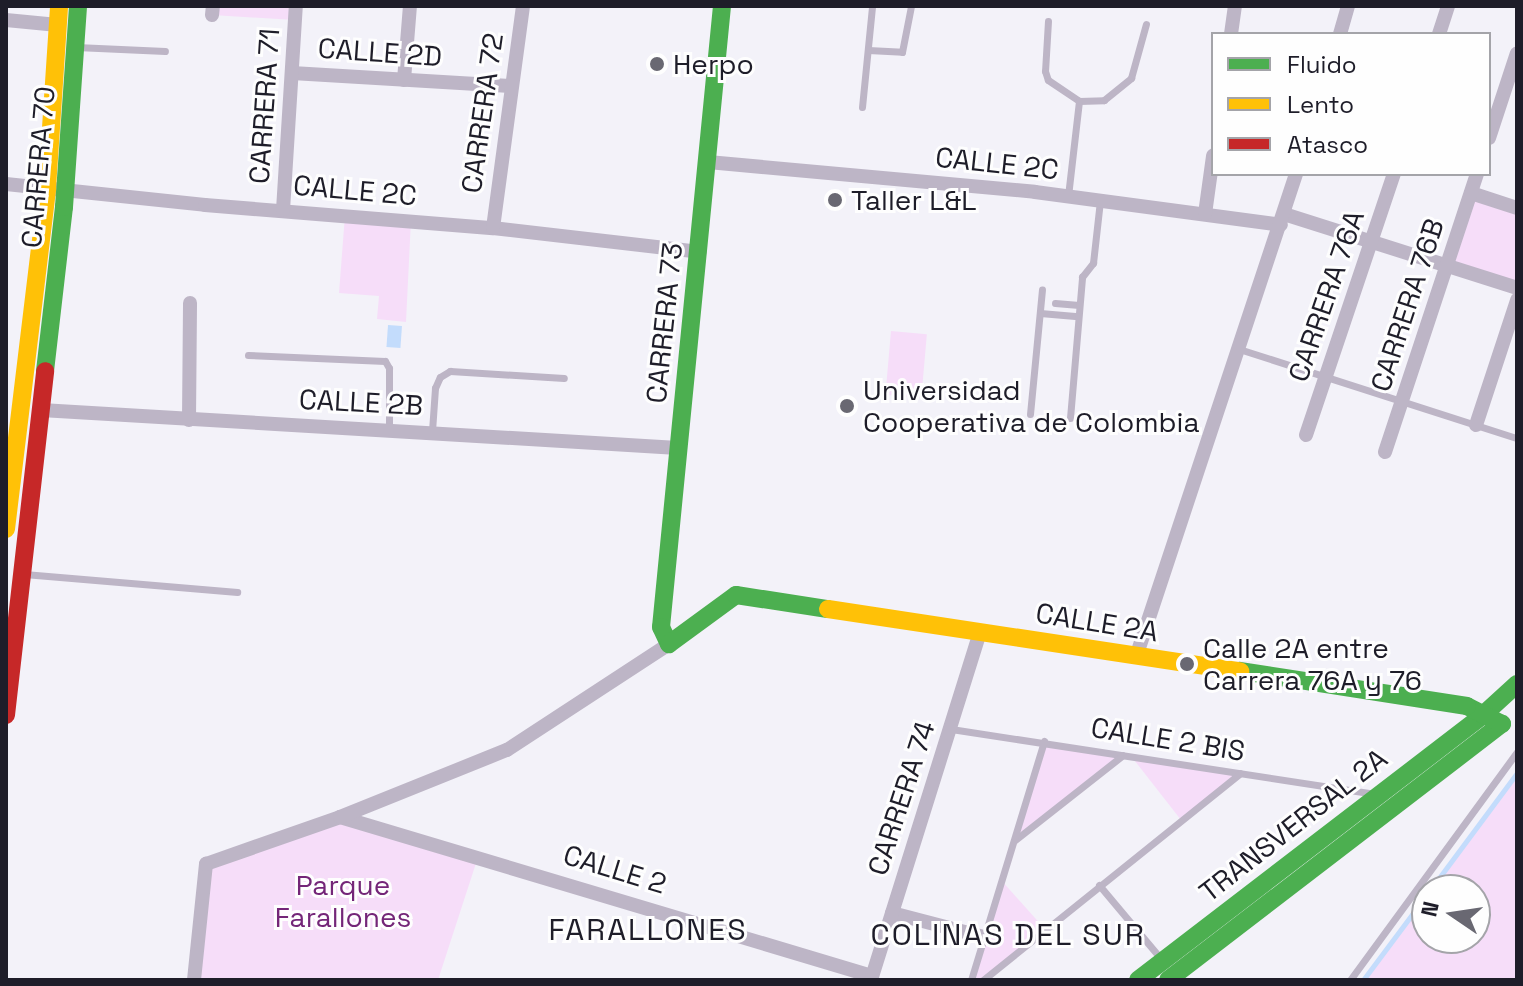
<!DOCTYPE html>
<html>
<head>
<meta charset="utf-8">
<style>
  body { margin:0 }
  #map { position:relative; width:1523px; height:986px; overflow:hidden; background:#f3f2f9; font-family:"Space Grotesk",sans-serif }
  div>[style] { position:absolute }
  [style*='--x'] { left:calc(var(--x)*1px); top:calc(var(--y)*1px); width:calc(var(--w)*1px); rotate:calc(var(--a)*1deg) }
  .green>* { inset:0; background:#f6ddf9; transform-origin:0 0 }
  .water>* { inset:0; background:#c3dcfc; transform-origin:0 0 }
  .stream>* { height:5px; margin:-2.5px; padding:0 2.5px; transform-origin:2.5px; border-radius:2.5px; background:#c3dcfc }
  .lane>* { height:7px; margin:-3.5px; padding:0 3.5px; transform-origin:3.5px; border-radius:3.5px; background:#bdb5c6 }
  .street>* { height:14px; margin:-7px; padding:0 7px; transform-origin:7px; border-radius:7px; background:#bdb5c6 }
  .fast>* { height:18px; margin:-9px; padding:0 9px; transform-origin:9px; border-radius:9px; background:#4caf50 }
  .slow>* { height:18px; margin:-9px; padding:0 9px; transform-origin:9px; border-radius:9px; background:#ffc107 }
  .jam>* { height:18px; margin:-9px; padding:0 9px; transform-origin:9px; border-radius:9px; background:#c62828 }
  .dots>* { width:22px; height:22px; translate:-50% -50%; box-sizing:border-box; border:4px solid #fefefe; border-radius:50% }
  span { translate:-50% -50%; white-space:nowrap; text-align:center; line-height:1.15; -webkit-text-stroke:6px #fefefe; paint-order:stroke }
  .street-label { font-size:28px; color:#1e1d29 }
  .poi-label { font-size:28px; color:#1e1d29 }
  .left { translate:0 -50%; text-align:left }
  .park-label { font-size:28px; color:#742678 }
  .neighbourhood-label { font-size:30px; color:#1e1d29; letter-spacing:2px }
  .frame { position:absolute; inset:0; border:8px solid #1e1d29; pointer-events:none }
  .legend { position:absolute; left:1211px; top:32px; width:280px; height:144px; box-sizing:border-box; background:#fefefe; border:2px solid #a4a4a9; margin:0; padding:10px 14px; list-style:none; font-size:24px; color:#1e1d29 }
  .legend li { display:flex; align-items:center; gap:16px; height:40px }
  .legend b { width:40px; border:2px solid #a4a4a9 }
  .north { position:absolute; left:1411px; top:874px; width:80px; height:80px; box-sizing:border-box; background:#fefefe; border:2px solid #a4a4a9; border-radius:50%; rotate:283deg; font-size:22px; font-weight:700; line-height:32px; text-align:center; color:#1e1d29 }
  .north::after { content:''; display:block; margin:auto; width:28px; height:36px; background:#696872; clip-path:polygon(50% 0,100% 100%,50% 72%,0 100%) }
</style>
</head>
<body>
<div id="map">
  <div class="green">
    <div style="clip-path:polygon(213px 6px,296px 6px,295px 20px,212px 15px)"></div>
    <div style="clip-path:polygon(1471px 193px,1517px 208px,1517px 288px,1447px 265px)"></div>
    <div style="clip-path:polygon(345px 215px,411px 220px,406px 322px,377px 319px,379px 296px,339px 293px)"></div>
    <div style="left:891px;top:331px;width:36px;height:64px;rotate:5deg"></div>
    <div style="clip-path:polygon(1044px 741px,1123px 755px,1013px 842px)"></div>
    <div style="clip-path:polygon(1131px 756px,1240px 773px,1181px 820px)"></div>
    <div style="clip-path:polygon(1517px 773px,1517px 980px,1363px 980px,1427px 894px,1427px 938px,1475px 938px,1475px 890px,1430px 890px)"></div>
    <div style="clip-path:polygon(340px 817px,478px 857px,438px 980px,194px 980px,206px 864px)"></div>
    <div style="clip-path:polygon(1001px 880px,1044px 928px,983px 980px,971px 980px)"></div>
  </div>
  <div class="water">
    <div style="left:388px;top:325px;width:14px;height:22px;rotate:4deg"></div>
  </div>
  <div class="stream">
    <div style="--x:1430;--y:890;--w:146;--a:-53.4"></div>
    <div style="--x:1363;--y:980;--w:107;--a:-53.3"></div>
  </div>
  <div class="lane">
    <div style="--x:1048;--y:21;--w:50;--a:93.4"></div>
    <div style="--x:1045;--y:71;--w:9;--a:72"></div>
    <div style="--x:1048;--y:80;--w:37;--a:34"></div>
    <div style="--x:1079;--y:101;--w:25;--a:-2"></div>
    <div style="--x:1104;--y:100;--w:35;--a:-39"></div>
    <div style="--x:1131;--y:78;--w:56;--a:-74.5"></div>
    <div style="--x:76;--y:47;--w:89;--a:2.6"></div>
    <div style="--x:868;--y:50;--w:34;--a:3"></div>
    <div style="--x:902;--y:52;--w:47;--a:-78.9"></div>
    <div style="--x:862;--y:107;--w:101;--a:-84.3"></div>
    <div style="--x:1068;--y:196;--w:96;--a:-83.4"></div>
    <div style="--x:1055;--y:303;--w:24;--a:5"></div>
    <div style="--x:1040;--y:313;--w:38;--a:5"></div>
    <div style="--x:1239;--y:349;--w:292;--a:17.8"></div>
    <div style="--x:248;--y:355;--w:137;--a:2.5"></div>
    <div style="--x:385;--y:361;--w:8;--a:60"></div>
    <div style="--x:389;--y:368;--w:60;--a:90"></div>
    <div style="--x:1030;--y:414;--w:125;--a:-84.5"></div>
    <div style="--x:1070;--y:418;--w:142;--a:-85.1"></div>
    <div style="--x:1082;--y:277;--w:18;--a:-52"></div>
    <div style="--x:1093;--y:263;--w:62;--a:-83.6"></div>
    <div style="--x:432;--y:431;--w:43;--a:-86"></div>
    <div style="--x:435;--y:388;--w:12;--a:-66"></div>
    <div style="--x:440;--y:377;--w:12;--a:-31"></div>
    <div style="--x:450;--y:371;--w:114;--a:3.5"></div>
    <div style="--x:24;--y:574;--w:214;--a:4.8"></div>
    <div style="--x:951;--y:729;--w:431;--a:8.7"></div>
    <div style="--x:1015;--y:840;--w:137;--a:-38.2"></div>
    <div style="--x:1099;--y:885;--w:97;--a:50"></div>
    <div style="--x:971;--y:980;--w:250;--a:-73"></div>
    <div style="--x:983;--y:980;--w:330;--a:-38.8"></div>
    <div style="--x:1350;--y:980;--w:283;--a:-53.8"></div>
  </div>
  <div class="street">
    <div style="--x:212;--y:15;--w:9;--a:-84"></div>
    <div style="--x:6;--y:20;--w:52;--a:5.5"></div>
    <div style="--x:1231;--y:34;--w:28;--a:-82"></div>
    <div style="--x:1340;--y:34;--w:29;--a:-74"></div>
    <div style="--x:1439;--y:34;--w:29;--a:-72"></div>
    <div style="--x:292;--y:73;--w:220;--a:3.4"></div>
    <div style="--x:404;--y:80;--w:74;--a:-85.4"></div>
    <div style="--x:1489;--y:138;--w:89;--a:-71.8"></div>
    <div style="--x:708;--y:162;--w:328;--a:5.2"></div>
    <div style="--x:1035;--y:192;--w:248;--a:7.6"></div>
    <div style="--x:6;--y:184;--w:200;--a:6"></div>
    <div style="--x:205;--y:205;--w:289;--a:4.6"></div>
    <div style="--x:493;--y:228;--w:208;--a:6.6"></div>
    <div style="--x:1471;--y:193;--w:48;--a:18.1"></div>
    <div style="--x:283;--y:210;--w:204;--a:-86.4"></div>
    <div style="--x:1205;--y:214;--w:59;--a:-82.1"></div>
    <div style="--x:1284;--y:214;--w:244;--a:17.6"></div>
    <div style="--x:493;--y:228;--w:224;--a:-82.3"></div>
    <div style="--x:41;--y:410;--w:638;--a:3.41"></div>
    <div style="--x:189;--y:420;--w:117;--a:-89.5"></div>
    <div style="--x:1476;--y:425;--w:132;--a:-71.8"></div>
    <div style="--x:1306;--y:435;--w:275;--a:-71.4"></div>
    <div style="--x:1385;--y:452;--w:293;--a:-71.7"></div>
    <div style="--x:1136;--y:657;--w:509;--a:-71.67"></div>
    <div style="--x:340;--y:817;--w:555;--a:16.64"></div>
    <div style="--x:892;--y:913;--w:95;--a:14.6"></div>
    <div style="--x:194;--y:980;--w:117;--a:-84.1"></div>
    <div style="--x:206;--y:864;--w:142;--a:-19.3"></div>
    <div style="--x:340;--y:817;--w:180;--a:-21.9"></div>
    <div style="--x:507;--y:750;--w:194;--a:-33.2"></div>
    <div style="--x:871;--y:980;--w:365;--a:-72.6"></div>
  </div>
  <div class="fast">
    <div style="--x:722;--y:6;--w:624;--a:95.61"></div>
    <div style="--x:661;--y:627;--w:19;--a:65"></div>
    <div style="--x:669;--y:644;--w:83;--a:-36.2"></div>
    <div style="--x:736;--y:595;--w:93;--a:8.7"></div>
    <div style="--x:45;--y:371;--w:165;--a:-83.4"></div>
    <div style="--x:64;--y:207;--w:201;--a:-86"></div>
    <div style="--x:1138;--y:980;--w:435;--a:-37.5"></div>
    <div style="--x:1483;--y:715;--w:46;--a:-42.4"></div>
    <div style="--x:1168;--y:980;--w:421;--a:-37.5"></div>
    <div style="--x:1502;--y:724;--w:39;--a:-153"></div>
    <div style="--x:1467;--y:706;--w:230;--a:-171.2"></div>
  </div>
  <div class="slow">
    <div style="--x:6;--y:529;--w:343;--a:-83.1"></div>
    <div style="--x:47;--y:188;--w:182;--a:-86.2"></div>
    <div style="--x:828;--y:609;--w:417;--a:8.6"></div>
  </div>
  <div class="jam">
    <div style="--x:6;--y:715;--w:346;--a:-83.5"></div>
  </div>
  <div class="dots">
    <div style="left:657px;top:64px;background:#696872"></div>
    <div style="left:835px;top:200px;background:#696872"></div>
    <div style="left:847px;top:406px;background:#696872"></div>
    <div style="left:1187px;top:664px;background:#696872"></div>
  </div>
  <div class="street-label">
    <span style="left:380px;top:52px;rotate:4deg">CALLE 2D</span>
    <span style="left:264px;top:106px;rotate:-86deg">CARRERA 71</span>
    <span style="left:482px;top:113px;rotate:-82deg">CARRERA 72</span>
    <span style="left:997px;top:163px;rotate:6deg">CALLE 2C</span>
    <span style="left:38px;top:167px;rotate:-85deg">CARRERA 70</span>
    <span style="left:355px;top:190px;rotate:5deg">CALLE 2C</span>
    <span style="left:1326px;top:296px;rotate:-71deg">CARRERA 76A</span>
    <span style="left:1407px;top:305px;rotate:-72deg">CARRERA 76B</span>
    <span style="left:664px;top:323px;rotate:-84deg">CARRERA 73</span>
    <span style="left:361px;top:402px;rotate:3deg">CALLE 2B</span>
    <span style="left:1097px;top:622px;rotate:9deg">CALLE 2A</span>
    <span style="left:1168px;top:739px;rotate:9deg">CALLE 2 BIS</span>
    <span style="left:901px;top:798px;rotate:-72deg">CARRERA 74</span>
    <span style="left:1293px;top:825px;rotate:-38deg">TRANSVERSAL 2A</span>
    <span style="left:615px;top:869px;rotate:17deg">CALLE 2</span>
  </div>
  <div class="poi-label">
    <span class="left" style="left:673px;top:64px">Herpo</span>
    <span class="left" style="left:851px;top:200px">Taller L&amp;L</span>
    <span class="left" style="left:863px;top:406px">Universidad<br>Cooperativa de Colombia</span>
    <span class="left" style="left:1203px;top:664px">Calle 2A entre<br>Carrera 76A y 76</span>
  </div>
  <div class="park-label">
    <span style="left:343px;top:901px">Parque<br>Farallones</span>
  </div>
  <div class="neighbourhood-label">
    <span style="left:648px;top:930px">FARALLONES</span>
    <span style="left:1008px;top:935px">COLINAS DEL SUR</span>
  </div>
  <div class="frame"></div>
  <ul class="legend">
  <li><b style="height:10px;background:#4caf50"></b>Fluido</li>
  <li><b style="height:10px;background:#ffc107"></b>Lento</li>
  <li><b style="height:10px;background:#c62828"></b>Atasco</li>
  </ul>
  <div class="north">N</div>
</div>
</body>
</html>
